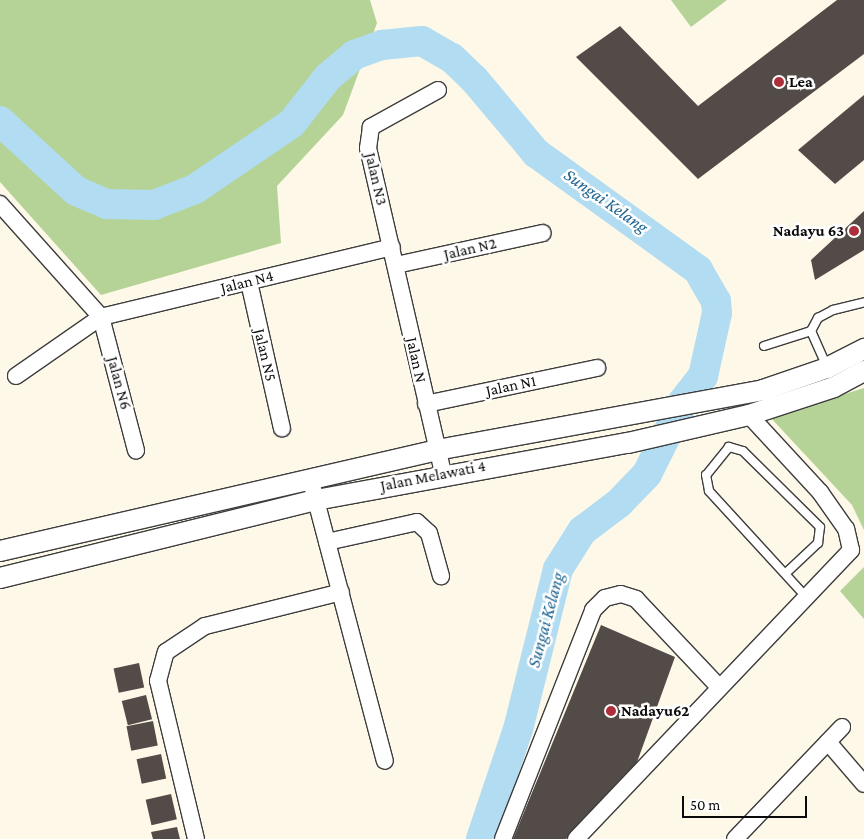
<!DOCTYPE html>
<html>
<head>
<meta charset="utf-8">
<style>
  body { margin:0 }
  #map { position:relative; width:864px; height:839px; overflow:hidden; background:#fdf8e8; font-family:"Crimson Pro",serif }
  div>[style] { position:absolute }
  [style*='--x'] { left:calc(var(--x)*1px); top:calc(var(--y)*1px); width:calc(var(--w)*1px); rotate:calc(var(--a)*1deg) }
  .forest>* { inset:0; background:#b5d396 }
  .river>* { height:30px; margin:-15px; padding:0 15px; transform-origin:15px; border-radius:15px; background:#b1dcf1 }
  .building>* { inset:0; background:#524b47; transform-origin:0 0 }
  .roads { filter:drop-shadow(1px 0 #3d3d3d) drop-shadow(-1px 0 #3d3d3d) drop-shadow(0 1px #3d3d3d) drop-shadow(0 -1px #3d3d3d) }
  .service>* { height:8px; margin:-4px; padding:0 4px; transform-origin:4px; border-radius:4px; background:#fff }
  .minor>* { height:16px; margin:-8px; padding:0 8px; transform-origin:8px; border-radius:8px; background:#fff }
  .tertiary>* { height:20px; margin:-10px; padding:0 10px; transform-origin:10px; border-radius:10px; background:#fff }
  .dots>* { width:14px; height:14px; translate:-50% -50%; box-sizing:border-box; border:2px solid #fff; border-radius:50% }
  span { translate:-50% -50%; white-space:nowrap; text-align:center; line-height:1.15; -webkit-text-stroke:5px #fff; paint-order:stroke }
  .poi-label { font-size:16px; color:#0a0a0a; font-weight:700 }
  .left { translate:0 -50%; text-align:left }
  .right { translate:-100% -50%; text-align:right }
  .street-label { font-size:16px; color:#0a0a0a }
  .water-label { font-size:18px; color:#1e6491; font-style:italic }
  .scale { position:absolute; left:682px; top:796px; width:125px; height:22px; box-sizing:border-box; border:2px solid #0a0a0a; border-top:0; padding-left:6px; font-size:15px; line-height:18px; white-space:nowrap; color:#0a0a0a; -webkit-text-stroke:4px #fff; paint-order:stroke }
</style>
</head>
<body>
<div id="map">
  <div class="forest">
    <div style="clip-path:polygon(0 0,370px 0,377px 23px,343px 115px,277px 186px,281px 243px,101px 295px,0 182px)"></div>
    <div style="clip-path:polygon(671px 0,727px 0,691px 27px)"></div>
    <div style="clip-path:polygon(864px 388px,864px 530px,852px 505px,770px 417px)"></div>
    <div style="clip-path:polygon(864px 567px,864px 619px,840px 591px)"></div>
  </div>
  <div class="river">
    <div style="--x:0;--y:121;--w:103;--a:42.6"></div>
    <div style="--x:76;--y:191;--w:34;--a:23"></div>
    <div style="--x:107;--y:204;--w:47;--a:1.2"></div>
    <div style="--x:154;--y:205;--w:44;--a:-21.3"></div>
    <div style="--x:195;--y:189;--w:117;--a:-34.2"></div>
    <div style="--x:292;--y:123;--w:58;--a:-52"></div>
    <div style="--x:328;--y:77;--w:34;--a:-40"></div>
    <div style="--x:354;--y:55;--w:30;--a:-20"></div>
    <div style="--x:382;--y:45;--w:40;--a:-5.7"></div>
    <div style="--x:422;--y:41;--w:34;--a:30"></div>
    <div style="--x:452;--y:58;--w:30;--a:44"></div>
    <div style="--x:474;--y:79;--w:97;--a:50"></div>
    <div style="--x:536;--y:153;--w:200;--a:35.8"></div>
    <div style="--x:698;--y:270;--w:36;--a:60"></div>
    <div style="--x:716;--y:301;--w:12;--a:85"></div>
    <div style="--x:717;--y:313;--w:65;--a:102.5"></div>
    <div style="--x:703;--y:376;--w:33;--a:128"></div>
    <div style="--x:683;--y:402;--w:80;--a:116.6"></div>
    <div style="--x:647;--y:474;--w:40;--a:134"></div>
    <div style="--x:619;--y:503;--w:46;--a:142.9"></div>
    <div style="--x:582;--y:531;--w:45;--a:122.3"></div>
    <div style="--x:558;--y:569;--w:165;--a:104"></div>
    <div style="--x:518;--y:729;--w:116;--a:108.6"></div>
  </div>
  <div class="building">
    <div style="clip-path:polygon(837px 0,864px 0,864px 54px,698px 179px,576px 57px,620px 26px,698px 106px)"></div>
    <div style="clip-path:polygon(864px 95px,864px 160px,835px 184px,798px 150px)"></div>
    <div style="clip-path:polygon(864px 211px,864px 250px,815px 280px,811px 260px)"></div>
    <div style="clip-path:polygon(601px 625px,675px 657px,636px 765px,566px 839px,513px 839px)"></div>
    <div style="left:139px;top:663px;width:25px;height:26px;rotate:78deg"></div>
    <div style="left:146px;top:695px;width:25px;height:25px;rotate:76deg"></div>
    <div style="left:153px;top:721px;width:25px;height:27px;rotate:79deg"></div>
    <div style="left:161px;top:754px;width:25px;height:25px;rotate:78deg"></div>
    <div style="left:171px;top:794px;width:26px;height:26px;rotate:77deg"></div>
    <div style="clip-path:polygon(177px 827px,180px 839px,153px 839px,151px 832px)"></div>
  </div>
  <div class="roads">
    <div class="service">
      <div style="--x:811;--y:331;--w:39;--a:66"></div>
      <div style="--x:764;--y:346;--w:49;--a:-17.7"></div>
      <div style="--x:811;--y:331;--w:15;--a:-62"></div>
      <div style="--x:818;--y:318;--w:17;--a:-28"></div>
      <div style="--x:833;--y:310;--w:32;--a:-14"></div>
      <div style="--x:786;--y:573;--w:44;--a:-43.2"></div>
      <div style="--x:818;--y:543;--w:16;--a:-83"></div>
      <div style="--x:820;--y:527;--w:108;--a:-135.4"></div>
      <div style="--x:743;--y:451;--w:15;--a:-164"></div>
      <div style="--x:729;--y:447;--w:36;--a:129"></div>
      <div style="--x:706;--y:475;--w:16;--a:79"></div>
      <div style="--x:709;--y:491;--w:144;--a:47.5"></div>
    </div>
    <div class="minor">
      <div style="--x:438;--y:90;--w:77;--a:151.1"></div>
      <div style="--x:371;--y:127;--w:21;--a:98"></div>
      <div style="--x:368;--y:148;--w:334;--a:77"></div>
      <div style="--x:0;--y:204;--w:152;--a:48.2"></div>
      <div style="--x:101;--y:317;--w:138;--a:75.3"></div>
      <div style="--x:396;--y:265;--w:150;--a:-12.3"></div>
      <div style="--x:249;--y:282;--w:150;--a:77.3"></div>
      <div style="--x:16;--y:376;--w:103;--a:-34.8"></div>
      <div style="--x:101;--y:317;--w:299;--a:-13.5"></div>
      <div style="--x:426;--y:404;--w:175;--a:-11.9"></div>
      <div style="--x:313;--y:489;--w:281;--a:75.2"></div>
      <div style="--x:327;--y:542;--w:92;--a:-12.5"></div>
      <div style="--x:417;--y:522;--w:16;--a:43"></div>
      <div style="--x:429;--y:533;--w:45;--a:74.4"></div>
      <div style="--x:828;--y:742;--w:55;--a:49.4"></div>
      <div style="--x:196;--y:839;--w:163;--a:-103.5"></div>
      <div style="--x:158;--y:681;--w:30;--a:-75"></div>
      <div style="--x:166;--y:652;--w:47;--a:-33.7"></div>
      <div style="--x:205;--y:626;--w:140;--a:-14"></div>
      <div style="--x:503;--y:839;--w:246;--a:-68.5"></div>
      <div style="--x:593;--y:610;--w:17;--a:-45"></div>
      <div style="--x:605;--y:598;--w:16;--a:-14"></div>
      <div style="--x:621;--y:594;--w:16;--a:18"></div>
      <div style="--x:636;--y:599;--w:120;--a:46.7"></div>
      <div style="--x:576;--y:839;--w:399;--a:-46.4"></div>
      <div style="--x:851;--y:550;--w:22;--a:-103"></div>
      <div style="--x:846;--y:529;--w:45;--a:-125.1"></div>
      <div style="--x:820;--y:492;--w:105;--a:-132.7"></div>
      <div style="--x:735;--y:839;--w:155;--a:-46.3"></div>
    </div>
    <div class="tertiary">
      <div style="--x:0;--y:551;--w:449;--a:-13"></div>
      <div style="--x:437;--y:450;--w:331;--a:-10.4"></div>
      <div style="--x:763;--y:390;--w:68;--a:-19"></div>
      <div style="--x:827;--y:368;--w:42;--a:-27.2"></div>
      <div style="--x:0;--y:578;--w:325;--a:-13.9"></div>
      <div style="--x:316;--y:500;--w:317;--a:-10.4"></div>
      <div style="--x:628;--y:443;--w:124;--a:-13"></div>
      <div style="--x:749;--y:415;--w:89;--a:-18.2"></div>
      <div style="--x:834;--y:387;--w:34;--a:-28"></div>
    </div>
  </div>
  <div class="dots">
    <div style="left:779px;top:82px;background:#ae2e3a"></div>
    <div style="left:854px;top:231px;background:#ae2e3a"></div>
    <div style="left:611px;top:711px;background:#ae2e3a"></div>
  </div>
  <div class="poi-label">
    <span class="left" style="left:789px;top:82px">Lea</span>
    <span class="right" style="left:844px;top:231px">Nadayu 63</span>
    <span class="left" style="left:621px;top:711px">Nadayu62</span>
  </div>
  <div class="street-label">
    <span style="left:376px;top:179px;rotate:77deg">Jalan N3</span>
    <span style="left:470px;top:249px;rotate:-13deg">Jalan N2</span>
    <span style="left:247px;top:282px;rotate:-14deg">Jalan N4</span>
    <span style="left:265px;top:355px;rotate:77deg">Jalan N5</span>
    <span style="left:416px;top:360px;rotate:78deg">Jalan N</span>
    <span style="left:119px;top:383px;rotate:75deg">Jalan N6</span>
    <span style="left:511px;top:386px;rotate:-12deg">Jalan N1</span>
    <span style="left:433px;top:476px;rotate:-11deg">Jalan Melawati 4</span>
  </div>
  <div class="water-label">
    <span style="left:606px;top:201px;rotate:35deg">Sungai Kelang</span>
    <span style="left:546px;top:620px;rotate:-75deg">Sungai Kelang</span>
  </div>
  <div class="scale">50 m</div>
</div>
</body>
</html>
